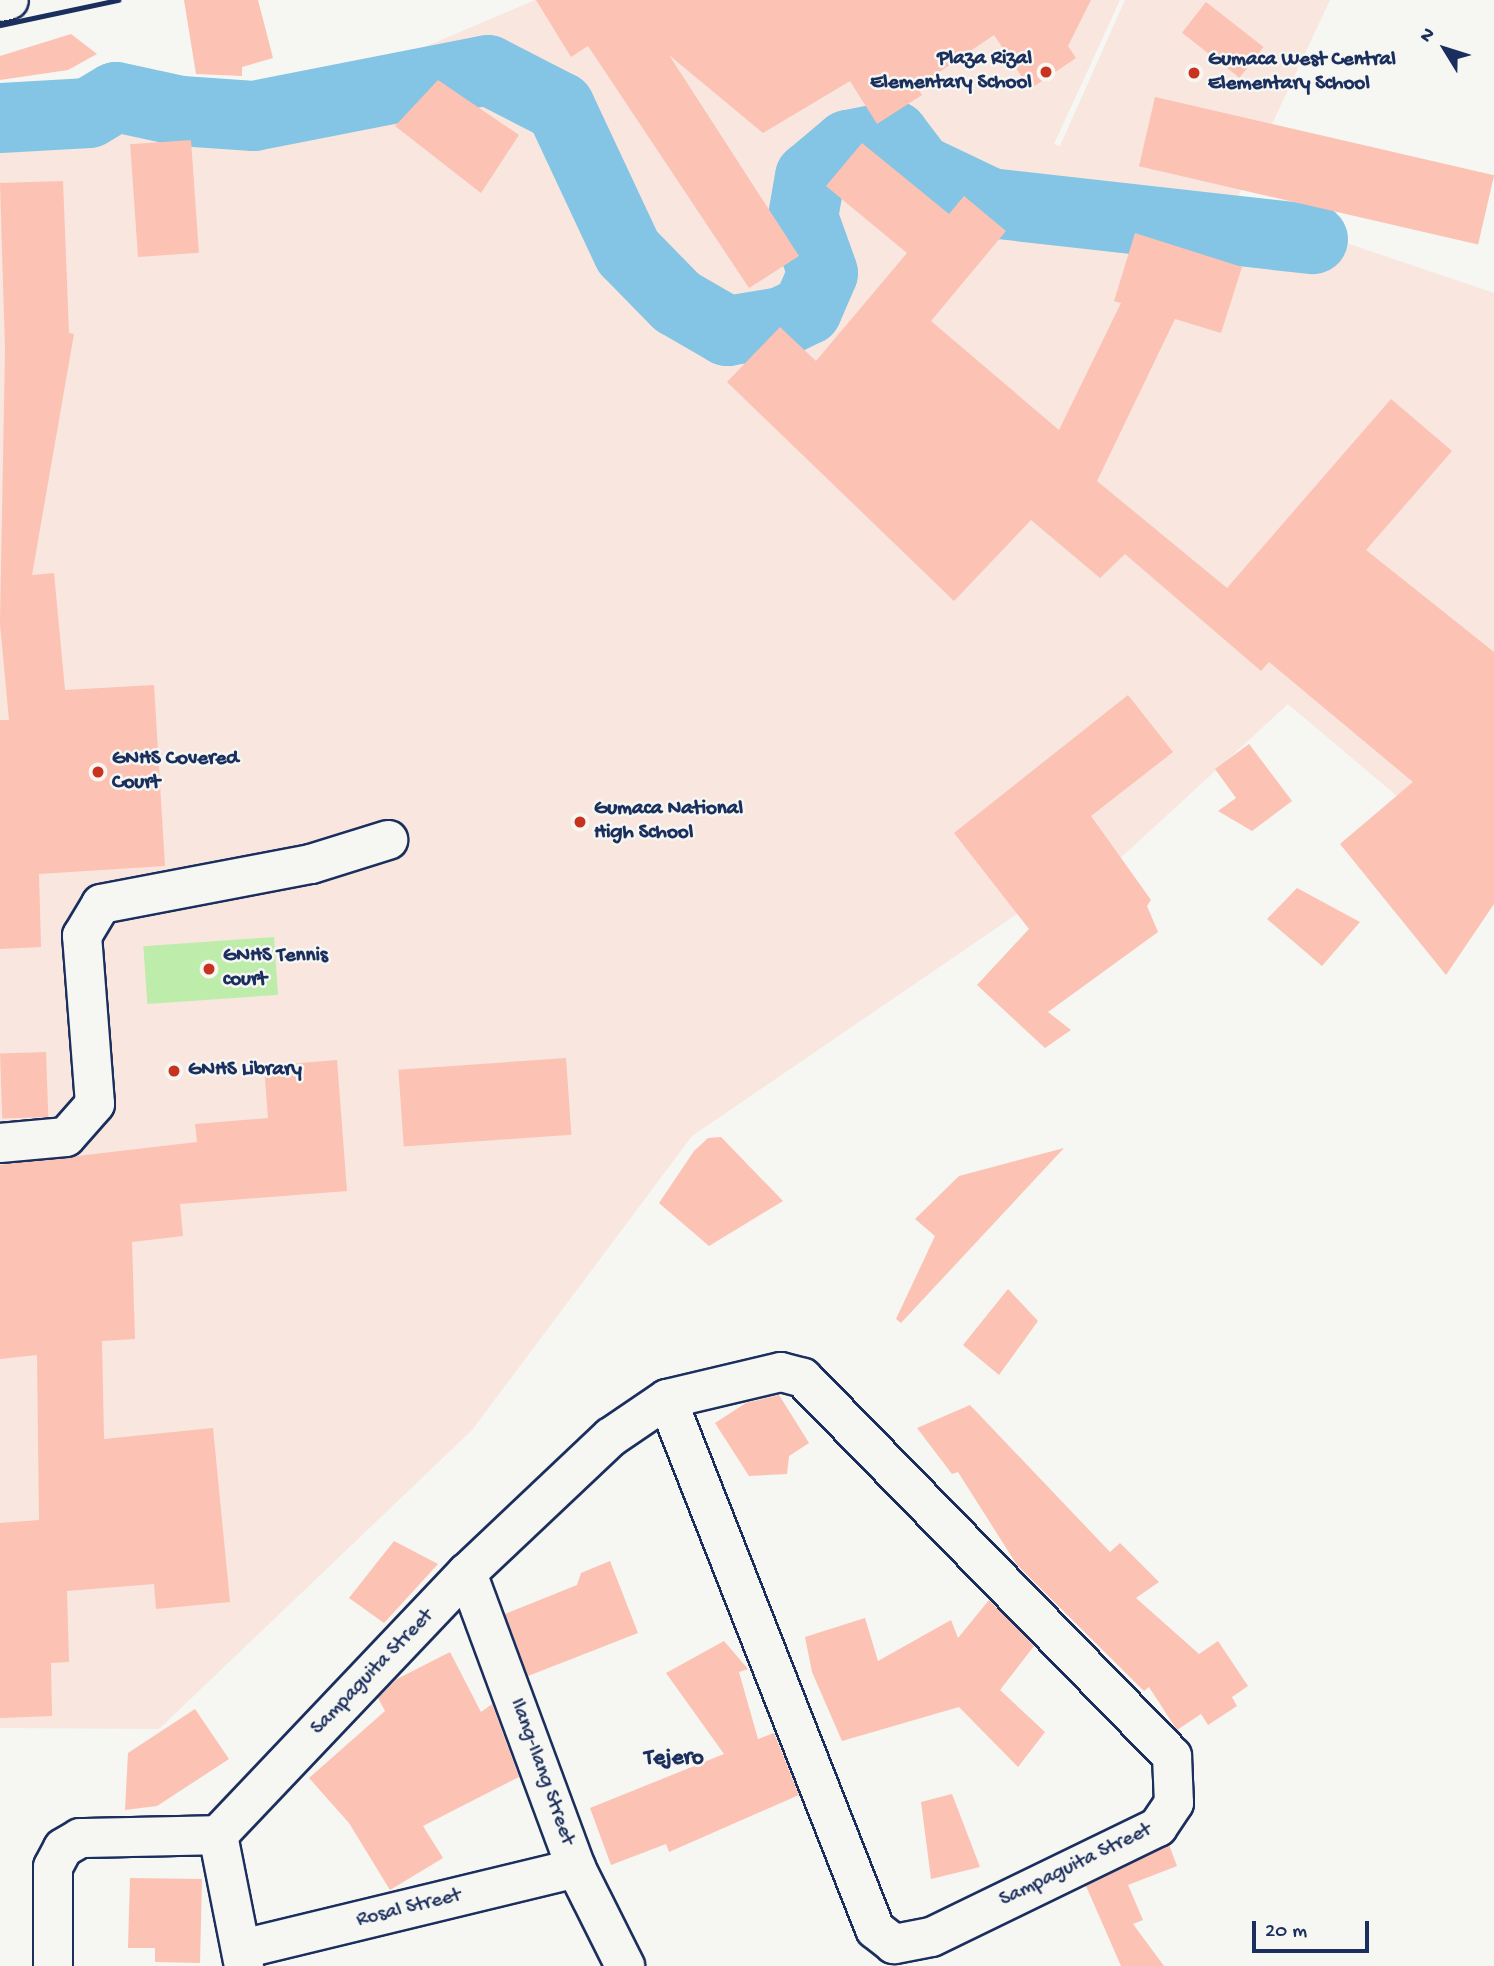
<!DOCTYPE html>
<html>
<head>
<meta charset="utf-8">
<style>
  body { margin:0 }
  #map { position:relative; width:1494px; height:1966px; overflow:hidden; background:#f6f6f2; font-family:"Gochi Hand",sans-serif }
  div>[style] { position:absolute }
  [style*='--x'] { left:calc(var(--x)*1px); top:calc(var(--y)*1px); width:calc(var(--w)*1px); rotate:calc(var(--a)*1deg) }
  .built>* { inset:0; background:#f8e6df }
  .green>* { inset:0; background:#beedab; transform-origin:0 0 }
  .river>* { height:70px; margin:-35px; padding:0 35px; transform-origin:35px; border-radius:35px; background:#84c4e4 }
  .building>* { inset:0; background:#fcc2b4; transform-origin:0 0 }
  .roads { filter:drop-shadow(2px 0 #1b2f5e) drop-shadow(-2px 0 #1b2f5e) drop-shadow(0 2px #1b2f5e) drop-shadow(0 -2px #1b2f5e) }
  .minor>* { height:38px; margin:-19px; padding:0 19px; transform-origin:19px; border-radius:19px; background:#f6f6f2 }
  .rail>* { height:5px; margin:-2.5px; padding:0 2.5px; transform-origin:2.5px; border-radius:2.5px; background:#1b2f5e }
  .dots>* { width:19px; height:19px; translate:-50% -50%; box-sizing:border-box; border:4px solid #f6f6f2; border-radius:50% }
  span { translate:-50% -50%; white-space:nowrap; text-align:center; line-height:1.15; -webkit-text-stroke:5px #f6f6f2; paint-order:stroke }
  .poi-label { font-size:21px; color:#1b2f5e; font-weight:700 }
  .right { translate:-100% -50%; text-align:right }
  .left { translate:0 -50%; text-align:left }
  .street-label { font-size:21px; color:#1b2f5e }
  .neighbourhood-label { font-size:23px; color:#1b2f5e; font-weight:700 }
  .north { position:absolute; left:1410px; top:14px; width:70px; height:70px; -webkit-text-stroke:5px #f6f6f2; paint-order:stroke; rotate:308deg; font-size:19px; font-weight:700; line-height:28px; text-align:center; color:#1b2f5e }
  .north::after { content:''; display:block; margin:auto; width:24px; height:32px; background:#1b2f5e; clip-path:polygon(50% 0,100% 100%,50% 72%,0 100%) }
  .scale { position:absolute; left:1252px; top:1921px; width:117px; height:32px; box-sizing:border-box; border:4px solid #1b2f5e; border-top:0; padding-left:9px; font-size:21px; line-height:24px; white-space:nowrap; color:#1b2f5e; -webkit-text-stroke:5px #f6f6f2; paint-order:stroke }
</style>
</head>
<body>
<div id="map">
  <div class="built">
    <div style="clip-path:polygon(535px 0,1120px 0,1054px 144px,1093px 158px,1060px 146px,1125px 0,1330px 0,1234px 205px,1494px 293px,1494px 878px,1288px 704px,1103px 874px,1017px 914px,692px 1136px,472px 1430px,159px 1729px,0 1728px,0 145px,314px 94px)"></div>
  </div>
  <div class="green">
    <div style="left:274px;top:937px;width:58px;height:131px;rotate:86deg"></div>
  </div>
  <div class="river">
    <div style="--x:0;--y:118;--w:89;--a:-3.2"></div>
    <div style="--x:89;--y:113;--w:31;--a:-31"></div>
    <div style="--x:116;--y:97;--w:66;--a:12.2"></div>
    <div style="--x:181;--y:111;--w:73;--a:3.9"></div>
    <div style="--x:254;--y:116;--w:238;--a:-11.1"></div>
    <div style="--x:488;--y:70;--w:81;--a:27.2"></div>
    <div style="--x:560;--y:107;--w:160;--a:64.9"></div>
    <div style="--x:628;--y:252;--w:70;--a:45.6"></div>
    <div style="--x:677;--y:302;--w:58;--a:30.1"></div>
    <div style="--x:727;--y:331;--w:56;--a:-9.3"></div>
    <div style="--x:782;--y:322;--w:28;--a:-26"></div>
    <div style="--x:807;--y:310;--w:40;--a:-66.6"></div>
    <div style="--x:823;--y:273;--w:59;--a:-109.7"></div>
    <div style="--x:803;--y:217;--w:41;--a:-80.1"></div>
    <div style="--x:810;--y:177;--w:50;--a:-40.1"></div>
    <div style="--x:848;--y:145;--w:47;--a:-11.1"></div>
    <div style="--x:894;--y:136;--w:41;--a:52.9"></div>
    <div style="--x:919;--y:169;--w:79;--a:25.6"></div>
    <div style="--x:990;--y:203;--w:325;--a:6.4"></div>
  </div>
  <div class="building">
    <div style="clip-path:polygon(184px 0,258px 0,273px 58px,242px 67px,242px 76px,196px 74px)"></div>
    <div style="clip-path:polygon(536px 0,1091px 0,1068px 46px,1076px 58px,1030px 89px,994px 35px,917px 87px,922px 95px,877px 124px,850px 81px,763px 133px,669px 55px,799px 256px,749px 288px,588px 46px,571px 57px)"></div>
    <div style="left:1206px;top:2px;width:73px;height:39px;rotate:38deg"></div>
    <div style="clip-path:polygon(71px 34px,97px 54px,68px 70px,0 80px,0 56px)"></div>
    <div style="clip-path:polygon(438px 80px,519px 135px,481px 193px,395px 126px)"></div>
    <div style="left:1155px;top:97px;width:348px;height:71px;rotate:13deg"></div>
    <div style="left:191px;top:140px;width:113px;height:61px;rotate:86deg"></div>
    <div style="clip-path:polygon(862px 143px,949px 214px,964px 196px,1006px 231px,931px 321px,1059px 430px,1121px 303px,1114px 301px,1135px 233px,1242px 267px,1221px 333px,1175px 319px,1097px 481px,1227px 588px,1391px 399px,1452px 451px,1366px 550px,1494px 652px,1494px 904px,1446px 975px,1340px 844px,1413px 782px,1269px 662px,1261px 671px,1125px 554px,1100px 578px,1031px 520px,954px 601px,727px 382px,780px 327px,816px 361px,907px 253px,826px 186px)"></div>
    <div style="clip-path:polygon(63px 181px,69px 333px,74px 334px,32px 575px,54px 573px,65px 690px,154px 685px,165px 866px,39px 874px,41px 947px,0 949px,0 720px,9px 720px,0 624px,5px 350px,0 183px)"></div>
    <div style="clip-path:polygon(1128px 695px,1173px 752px,1091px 816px,1151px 900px,1147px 906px,1158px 932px,1048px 1012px,1071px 1030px,1045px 1048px,977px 985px,1029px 929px,954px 833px)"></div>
    <div style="clip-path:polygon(1249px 744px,1292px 801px,1252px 831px,1218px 811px,1236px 798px,1215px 769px)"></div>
    <div style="clip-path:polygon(1297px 888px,1360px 922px,1322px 966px,1267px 919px)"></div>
    <div style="left:46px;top:1052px;width:65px;height:46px;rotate:88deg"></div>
    <div style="left:566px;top:1058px;width:77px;height:168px;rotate:86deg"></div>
    <div style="clip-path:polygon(337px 1060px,347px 1191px,180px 1204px,183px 1236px,132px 1242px,135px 1339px,102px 1341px,104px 1439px,213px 1428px,230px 1602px,156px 1609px,154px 1584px,67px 1591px,69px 1662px,51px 1663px,52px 1716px,0 1718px,0 1523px,39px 1520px,37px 1355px,0 1359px,0 1165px,197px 1142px,195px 1124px,268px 1118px,264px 1066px)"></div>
    <div style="clip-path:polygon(721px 1137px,783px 1201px,709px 1246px,659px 1203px,694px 1151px,708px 1138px)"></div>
    <div style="clip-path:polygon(1064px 1148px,901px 1323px,896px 1319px,935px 1236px,915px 1219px,959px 1176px)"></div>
    <div style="clip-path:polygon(1008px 1289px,1038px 1321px,999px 1375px,963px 1345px)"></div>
    <div style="clip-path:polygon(779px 1395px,809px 1443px,789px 1456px,787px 1474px,749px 1476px,715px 1423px,746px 1403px)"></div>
    <div style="clip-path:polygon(970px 1405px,1110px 1552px,1120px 1543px,1159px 1582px,1136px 1598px,1199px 1654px,1218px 1641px,1248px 1686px,1232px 1697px,1237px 1706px,1208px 1725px,1201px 1714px,1177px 1730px,1149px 1687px,1144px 1691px,1017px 1565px,958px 1472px,952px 1474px,917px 1428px)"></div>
    <div style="clip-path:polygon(394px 1541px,438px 1564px,384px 1623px,349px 1598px)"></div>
    <div style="clip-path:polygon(610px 1561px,638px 1633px,528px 1676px,505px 1614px,577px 1585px,581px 1573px)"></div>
    <div style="clip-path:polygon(989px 1600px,1034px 1646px,1000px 1690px,1045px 1732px,1018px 1767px,959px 1707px,842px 1741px,812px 1672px,805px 1637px,865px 1618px,878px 1661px,951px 1620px,958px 1638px)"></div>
    <div style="clip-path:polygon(724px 1641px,748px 1669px,739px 1672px,758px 1739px,774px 1733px,799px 1795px,669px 1852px,666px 1844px,611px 1865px,590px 1808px,724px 1754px,666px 1673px)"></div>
    <div style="clip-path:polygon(450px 1652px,481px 1712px,492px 1704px,519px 1777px,423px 1826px,443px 1858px,390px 1890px,349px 1823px,309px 1778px,385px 1711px,378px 1698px,397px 1679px)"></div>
    <div style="clip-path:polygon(195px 1709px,229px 1759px,157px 1806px,125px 1810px,128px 1753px)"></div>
    <div style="clip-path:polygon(952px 1794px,980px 1867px,931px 1879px,921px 1802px)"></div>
    <div style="clip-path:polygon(1169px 1845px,1177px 1866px,1128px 1885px,1143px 1920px,1133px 1924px,1164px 1966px,1121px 1966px,1086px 1886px)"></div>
    <div style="clip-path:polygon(130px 1878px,202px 1879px,200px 1963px,155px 1962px,155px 1948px,128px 1948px)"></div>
  </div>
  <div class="roads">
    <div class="minor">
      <div style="--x:0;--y:2;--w:9;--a:-13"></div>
      <div style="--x:0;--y:1143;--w:66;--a:-5.2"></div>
      <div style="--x:66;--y:1137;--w:44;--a:-48.7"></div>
      <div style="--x:95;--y:1104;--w:169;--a:-94.4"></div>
      <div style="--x:82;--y:936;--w:37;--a:-59"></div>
      <div style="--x:101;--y:904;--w:214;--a:-10.8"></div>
      <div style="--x:311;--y:864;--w:81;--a:-17.3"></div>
      <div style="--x:467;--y:1573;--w:314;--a:69.7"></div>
      <div style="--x:576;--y:1868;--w:110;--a:63.4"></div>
      <div style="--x:218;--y:1835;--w:134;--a:78.8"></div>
      <div style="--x:242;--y:1949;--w:344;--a:-13.6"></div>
      <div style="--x:53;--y:1966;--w:99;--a:-90"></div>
      <div style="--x:53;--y:1867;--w:21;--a:-62"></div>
      <div style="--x:63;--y:1848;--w:20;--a:-30"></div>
      <div style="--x:80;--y:1838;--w:138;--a:-1.2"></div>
      <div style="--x:218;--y:1835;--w:361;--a:-46.5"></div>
      <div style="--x:467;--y:1573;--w:198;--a:-43.4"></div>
      <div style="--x:611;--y:1437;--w:68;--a:-34.2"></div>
      <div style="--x:667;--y:1399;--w:117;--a:-13.3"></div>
      <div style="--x:781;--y:1372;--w:23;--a:15"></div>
      <div style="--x:803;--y:1378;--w:528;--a:45.69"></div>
      <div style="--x:1172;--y:1756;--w:47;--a:87.6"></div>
      <div style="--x:1174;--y:1803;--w:29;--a:124"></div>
      <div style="--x:1158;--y:1827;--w:252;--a:154.1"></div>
      <div style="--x:931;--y:1937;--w:38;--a:169"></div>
      <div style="--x:894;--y:1944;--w:24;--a:-142"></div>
      <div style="--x:875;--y:1929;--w:569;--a:-111.43"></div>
    </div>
  </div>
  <div class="rail">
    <div style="--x:0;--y:25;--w:121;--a:-12"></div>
  </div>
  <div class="dots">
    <div style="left:1046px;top:72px;background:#c8321e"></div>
    <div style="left:1194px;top:73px;background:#c8321e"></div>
    <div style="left:98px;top:772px;background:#c8321e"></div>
    <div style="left:580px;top:822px;background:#c8321e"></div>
    <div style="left:209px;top:969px;background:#c8321e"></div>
    <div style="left:174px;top:1071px;background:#c8321e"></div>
  </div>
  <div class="poi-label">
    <span class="right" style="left:1032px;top:72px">Plaza Rizal<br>Elementary School</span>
    <span class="left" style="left:1208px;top:73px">Gumaca West Central<br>Elementary School</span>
    <span class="left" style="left:112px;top:772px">GNHS Covered<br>Court</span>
    <span class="left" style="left:594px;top:822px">Gumaca National<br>High School</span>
    <span class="left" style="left:223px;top:969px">GNHS Tennis<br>court</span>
    <span class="left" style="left:188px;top:1071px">GNHS Library</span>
  </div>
  <div class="street-label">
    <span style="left:373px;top:1673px;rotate:-46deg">Sampaguita Street</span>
    <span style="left:541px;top:1772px;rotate:70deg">Ilang-Ilang Street</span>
    <span style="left:1076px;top:1866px;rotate:-26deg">Sampaguita Street</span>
    <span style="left:409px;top:1909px;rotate:-14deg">Rosal Street</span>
  </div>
  <div class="neighbourhood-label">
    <span style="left:674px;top:1759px">Tejero</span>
  </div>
  <div class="north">N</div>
  <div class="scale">20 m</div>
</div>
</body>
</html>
